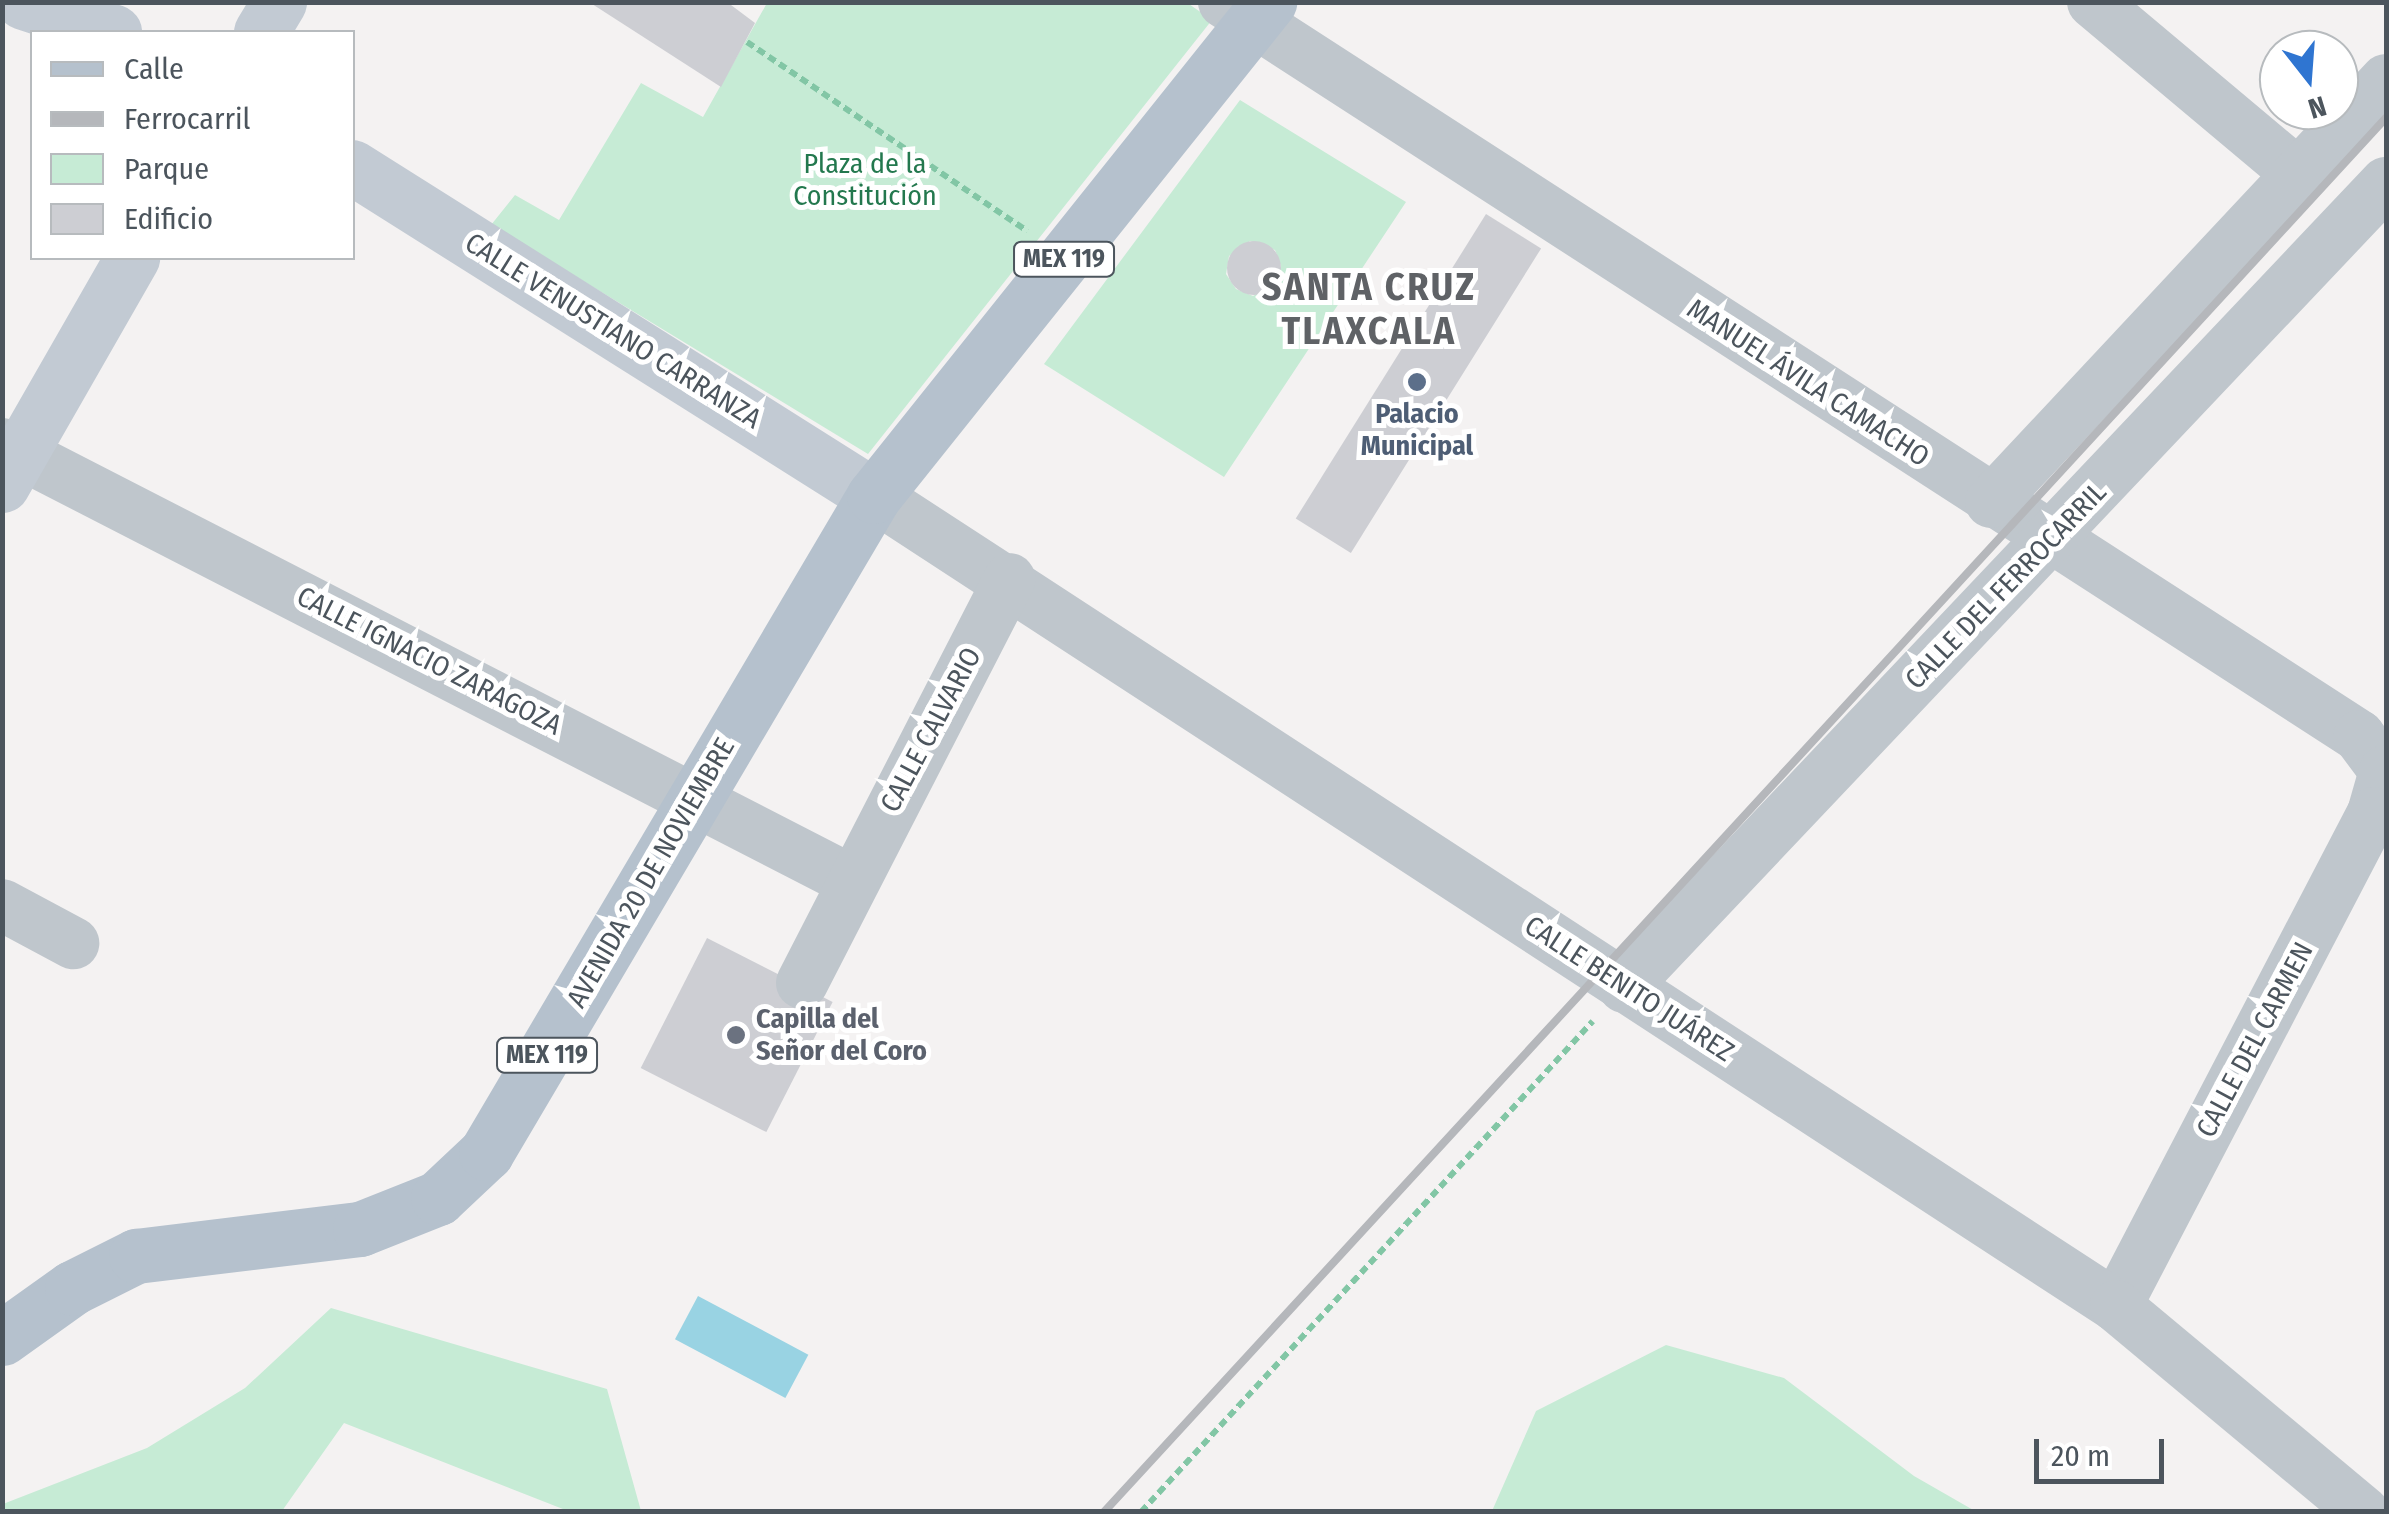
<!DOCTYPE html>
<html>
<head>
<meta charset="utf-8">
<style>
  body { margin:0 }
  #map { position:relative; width:2389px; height:1514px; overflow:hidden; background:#f4f2f2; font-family:"Fira Sans Condensed",sans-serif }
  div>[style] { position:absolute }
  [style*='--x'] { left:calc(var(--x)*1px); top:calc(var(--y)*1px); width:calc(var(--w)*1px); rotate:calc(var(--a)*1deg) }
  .green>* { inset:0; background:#c6ebd5 }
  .water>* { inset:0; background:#99d3e3; transform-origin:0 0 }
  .building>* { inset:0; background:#cdced3; transform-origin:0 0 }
  .round { border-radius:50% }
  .path>* { height:6px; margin-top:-3px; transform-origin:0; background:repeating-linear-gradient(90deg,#82c6a5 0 8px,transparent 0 13px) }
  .street>* { height:52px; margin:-26px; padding:0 26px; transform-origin:26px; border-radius:26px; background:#bfc6cc }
  .secondary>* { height:55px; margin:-27.5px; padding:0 27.5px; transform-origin:27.5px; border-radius:27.5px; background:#c2cad3 }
  .primary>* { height:55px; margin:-27.5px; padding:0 27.5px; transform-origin:27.5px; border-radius:27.5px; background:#b5c1cd }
  .rail>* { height:8px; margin:-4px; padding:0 4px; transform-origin:4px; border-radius:4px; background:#b5b7bb }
  .dots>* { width:28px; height:28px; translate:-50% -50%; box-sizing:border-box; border:5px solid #fff; border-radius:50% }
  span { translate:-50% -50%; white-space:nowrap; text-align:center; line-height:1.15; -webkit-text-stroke:10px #fff; paint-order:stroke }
  .shield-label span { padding:2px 8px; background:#fff; border:2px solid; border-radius:8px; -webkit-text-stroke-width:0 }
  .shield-label { font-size:25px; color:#4c555d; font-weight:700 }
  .park-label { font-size:28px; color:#23784e }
  .street-label { font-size:28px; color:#4c555d }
  .service-label { font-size:28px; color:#4e5e75; font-weight:700 }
  .worship-label { font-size:28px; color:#5b616d; font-weight:700 }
  .left { translate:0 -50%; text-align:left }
  .district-label { font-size:38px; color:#5f6266; font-weight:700; letter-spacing:2.5px }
  .frame { position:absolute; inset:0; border:5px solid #4c555d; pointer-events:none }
  .legend { position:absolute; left:30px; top:30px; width:325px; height:230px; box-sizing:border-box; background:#fff; border:2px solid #b7bbbe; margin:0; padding:12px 18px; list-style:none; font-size:30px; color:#4c555d }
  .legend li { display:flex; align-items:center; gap:20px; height:50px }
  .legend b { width:50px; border:2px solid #b7bbbe }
  .north { position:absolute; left:2259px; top:30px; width:100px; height:100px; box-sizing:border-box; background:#fff; border:2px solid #b7bbbe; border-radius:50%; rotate:163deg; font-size:28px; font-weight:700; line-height:40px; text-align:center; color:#4c555d }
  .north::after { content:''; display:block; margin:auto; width:35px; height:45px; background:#2f75d1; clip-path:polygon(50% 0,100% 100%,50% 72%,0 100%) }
  .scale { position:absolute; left:2034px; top:1439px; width:130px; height:45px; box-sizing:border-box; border:5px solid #4c555d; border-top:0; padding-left:12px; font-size:30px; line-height:35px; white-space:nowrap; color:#4c555d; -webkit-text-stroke:8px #fff; paint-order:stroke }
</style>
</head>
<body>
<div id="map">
  <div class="green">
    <div style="clip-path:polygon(1186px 2px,1212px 20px,868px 454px,491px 225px,515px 195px,559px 220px,641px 83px,703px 117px,767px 3px)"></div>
    <div style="clip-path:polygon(evenodd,1240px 100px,1406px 202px,1224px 477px,1044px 364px,1240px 100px,1250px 241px,1275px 250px,1281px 266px,1276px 284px,1253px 296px,1236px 289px,1226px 274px,1229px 256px,1250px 241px)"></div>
    <div style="clip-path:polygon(331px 1308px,607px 1389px,641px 1511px,568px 1511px,344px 1423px,282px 1511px,3px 1511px,3px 1504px,147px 1448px,245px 1388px)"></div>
    <div style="clip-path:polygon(1666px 1345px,1784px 1378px,1914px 1476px,1975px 1511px,1492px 1511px,1536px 1411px)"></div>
  </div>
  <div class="water">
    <div style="left:698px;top:1296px;width:125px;height:49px;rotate:28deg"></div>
  </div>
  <div class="building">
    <div style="clip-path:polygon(589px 2px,727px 2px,755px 23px,721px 87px)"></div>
    <div style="left:1486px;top:214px;width:65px;height:359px;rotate:32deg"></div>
    <div class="round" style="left:1227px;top:241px;width:54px;height:54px"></div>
    <div style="left:707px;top:938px;width:141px;height:146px;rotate:27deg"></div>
  </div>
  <div class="path">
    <div style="--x:747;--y:42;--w:338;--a:34"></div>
    <div style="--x:1141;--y:1512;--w:667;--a:-47.37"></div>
  </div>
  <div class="street">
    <div style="--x:1224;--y:2;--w:1352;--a:32.89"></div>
    <div style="--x:2359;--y:736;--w:44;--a:53.4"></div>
    <div style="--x:2385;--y:771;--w:44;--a:105.9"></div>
    <div style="--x:2373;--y:813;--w:556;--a:117.53"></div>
    <div style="--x:2093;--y:2;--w:268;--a:40"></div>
    <div style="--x:2;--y:444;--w:956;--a:27.21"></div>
    <div style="--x:874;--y:496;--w:1483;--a:33.11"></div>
    <div style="--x:2116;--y:1306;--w:322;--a:39.8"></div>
    <div style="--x:1991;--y:502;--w:578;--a:-46.89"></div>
    <div style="--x:2;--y:905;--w:81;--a:28.2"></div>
    <div style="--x:802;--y:983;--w:454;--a:-62.8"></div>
    <div style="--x:1624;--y:987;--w:1108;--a:-46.54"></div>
  </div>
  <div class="secondary">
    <div style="--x:23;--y:2;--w:96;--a:18.2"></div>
    <div style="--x:261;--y:32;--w:35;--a:-59"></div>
    <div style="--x:352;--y:167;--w:617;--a:32.22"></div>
    <div style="--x:2;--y:485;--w:262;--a:-60.2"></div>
  </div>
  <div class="primary">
    <div style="--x:2;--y:1338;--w:86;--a:-35.5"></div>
    <div style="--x:72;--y:1288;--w:72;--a:-26.6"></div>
    <div style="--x:136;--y:1256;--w:226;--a:-6.9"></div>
    <div style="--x:360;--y:1229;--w:84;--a:-21.7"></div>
    <div style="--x:438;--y:1198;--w:66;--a:-43.2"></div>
    <div style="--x:486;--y:1153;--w:763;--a:-59.44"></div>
    <div style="--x:874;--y:496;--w:633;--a:-51.35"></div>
  </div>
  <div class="rail">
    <div style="--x:1104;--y:1512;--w:1894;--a:-47.4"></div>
  </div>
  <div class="dots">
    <div style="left:1417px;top:382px;background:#5c6f8a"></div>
    <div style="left:736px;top:1035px;background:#6b7280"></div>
  </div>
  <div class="shield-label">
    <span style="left:1064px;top:259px">MEX 119</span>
    <span style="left:547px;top:1055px">MEX 119</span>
  </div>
  <div class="park-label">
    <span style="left:865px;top:180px">Plaza de la<br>Constitución</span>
  </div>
  <div class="street-label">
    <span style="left:613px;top:331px;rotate:32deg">CALLE VENUSTIANO CARRANZA</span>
    <span style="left:1808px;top:383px;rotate:33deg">MANUEL ÁVILA CAMACHO</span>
    <span style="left:2006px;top:586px;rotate:-46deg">CALLE DEL FERROCARRIL</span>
    <span style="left:429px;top:661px;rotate:27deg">CALLE IGNACIO ZARAGOZA</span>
    <span style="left:931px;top:730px;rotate:-62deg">CALLE CALVARIO</span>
    <span style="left:651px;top:873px;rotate:-60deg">AVENIDA 20 DE NOVIEMBRE</span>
    <span style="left:1629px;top:989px;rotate:33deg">CALLE BENITO JUÁREZ</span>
    <span style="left:2255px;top:1040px;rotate:-62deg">CALLE DEL CARMEN</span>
  </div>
  <div class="service-label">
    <span style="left:1417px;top:430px">Palacio<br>Municipal</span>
  </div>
  <div class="worship-label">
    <span class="left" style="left:756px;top:1035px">Capilla del<br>Señor del Coro</span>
  </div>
  <div class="district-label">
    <span style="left:1369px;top:310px">SANTA CRUZ<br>TLAXCALA</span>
  </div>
  <div class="frame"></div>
  <ul class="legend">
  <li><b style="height:12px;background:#b5c1cd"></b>Calle</li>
  <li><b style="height:12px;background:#b5b7bb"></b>Ferrocarril</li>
  <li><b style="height:28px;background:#c6ebd5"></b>Parque</li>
  <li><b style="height:28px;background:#cdced3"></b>Edificio</li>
  </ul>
  <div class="north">N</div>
  <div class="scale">20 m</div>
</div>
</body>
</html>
